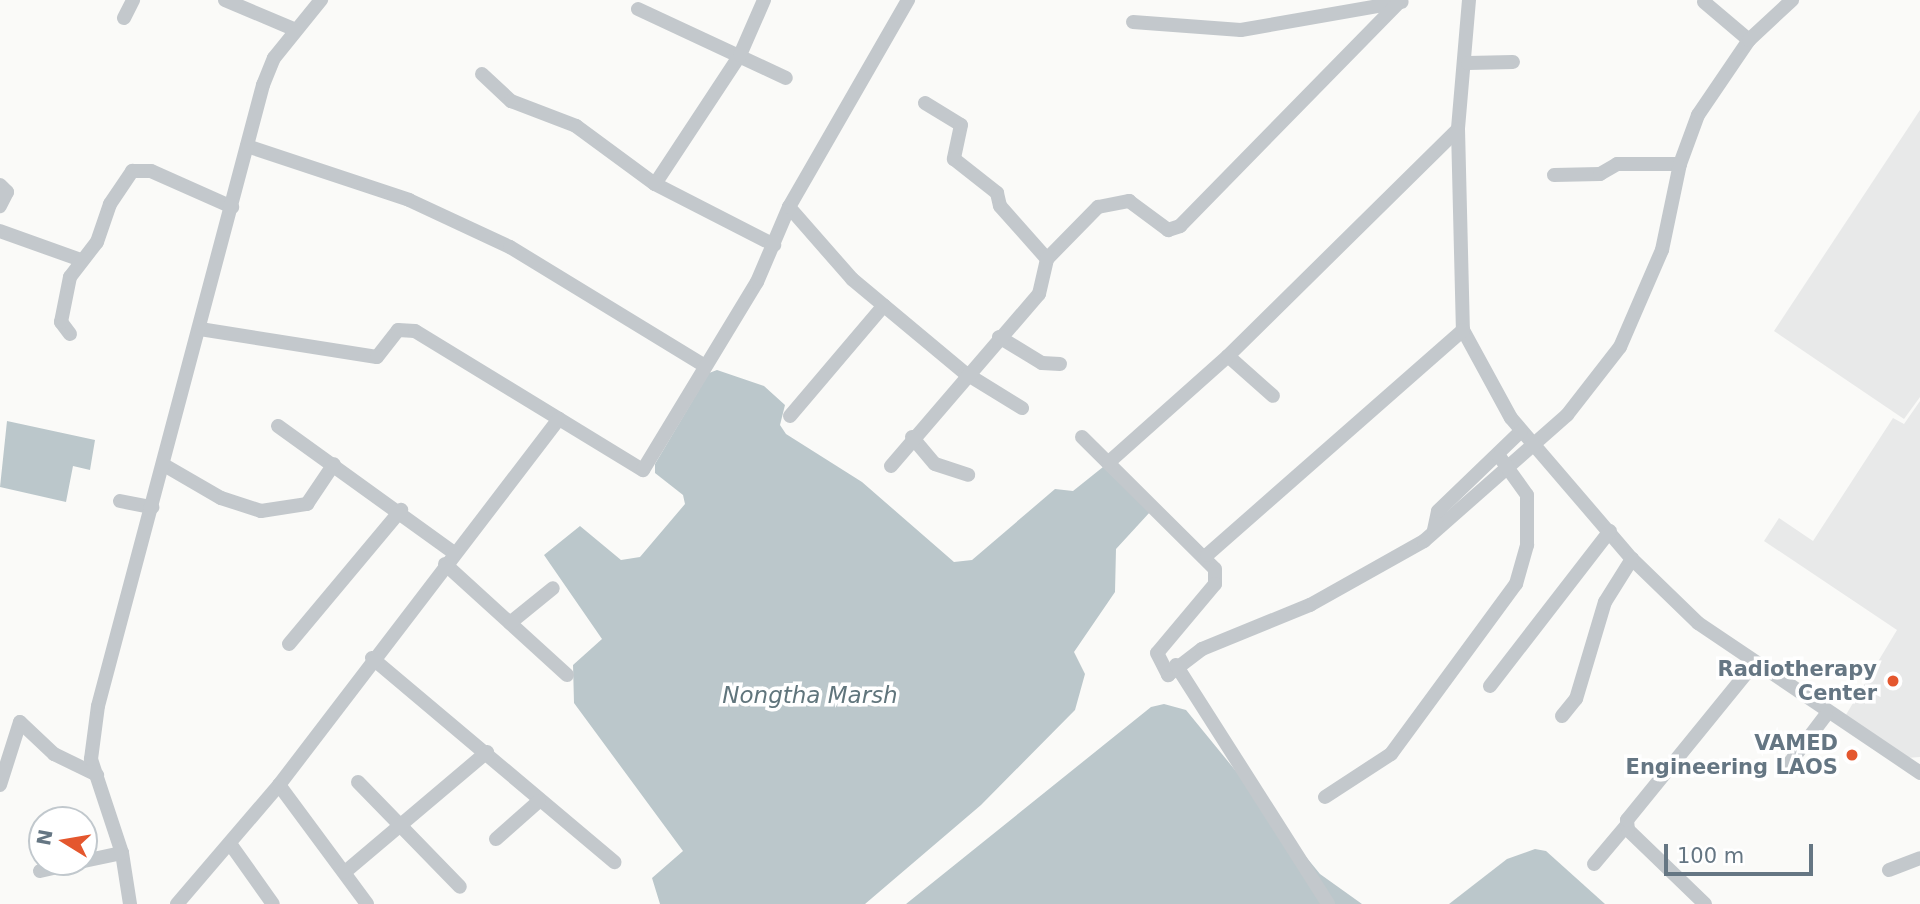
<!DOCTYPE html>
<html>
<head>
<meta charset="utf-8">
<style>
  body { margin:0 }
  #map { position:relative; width:1920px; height:904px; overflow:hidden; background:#fafaf8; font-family:"DejaVu Sans",sans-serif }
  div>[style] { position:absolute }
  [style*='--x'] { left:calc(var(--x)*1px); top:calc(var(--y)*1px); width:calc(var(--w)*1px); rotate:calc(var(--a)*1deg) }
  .built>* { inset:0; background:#e8e9e9 }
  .water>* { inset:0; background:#bbc7cb }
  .minor>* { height:14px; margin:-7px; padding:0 7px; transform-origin:7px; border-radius:7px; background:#c3c8cc }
  .dots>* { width:19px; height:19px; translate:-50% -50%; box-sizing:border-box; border:4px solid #fff; border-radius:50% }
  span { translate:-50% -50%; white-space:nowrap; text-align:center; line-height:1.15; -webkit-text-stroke:7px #fff; paint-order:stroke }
  .poi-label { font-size:21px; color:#657683; font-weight:700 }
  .right { translate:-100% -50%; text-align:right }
  .water-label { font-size:23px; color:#60757c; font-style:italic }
  .north { position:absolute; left:28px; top:806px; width:70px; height:70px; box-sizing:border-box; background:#fff; border:2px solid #c1c8cd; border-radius:50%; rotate:281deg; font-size:19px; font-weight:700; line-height:28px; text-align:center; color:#657683 }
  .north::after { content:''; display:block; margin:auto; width:24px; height:32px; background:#e4572e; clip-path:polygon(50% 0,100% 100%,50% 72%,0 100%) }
  .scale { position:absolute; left:1664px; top:844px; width:149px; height:32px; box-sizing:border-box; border:4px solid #657683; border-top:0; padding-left:9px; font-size:21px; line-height:24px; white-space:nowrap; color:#657683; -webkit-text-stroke:5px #fff; paint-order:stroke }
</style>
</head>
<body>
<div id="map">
  <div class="built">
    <div style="clip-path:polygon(1920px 110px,1920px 397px,1904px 419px,1774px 331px)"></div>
    <div style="clip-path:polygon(1920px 401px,1920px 757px,1906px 758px,1844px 718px,1897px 630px,1764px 541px,1779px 518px,1813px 541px,1893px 418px,1904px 424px)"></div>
  </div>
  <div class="water">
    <div style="clip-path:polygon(717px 370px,764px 386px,785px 405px,780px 425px,786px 434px,862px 482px,954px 562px,972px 560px,1055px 489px,1073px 491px,1103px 467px,1150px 512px,1116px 549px,1115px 592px,1074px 652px,1085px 674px,1075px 710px,981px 805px,865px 904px,660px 904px,652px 878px,683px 851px,574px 703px,573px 665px,602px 639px,544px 555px,580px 526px,621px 560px,640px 557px,685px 504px,683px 495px,655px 473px,655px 464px,709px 373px)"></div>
    <div style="clip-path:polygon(7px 421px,95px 440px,90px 470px,73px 466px,66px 502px,0 487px)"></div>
    <div style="clip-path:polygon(1164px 704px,1186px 710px,1320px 874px,1362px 904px,906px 904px,1151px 707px)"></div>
    <div style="clip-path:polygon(1535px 849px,1546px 851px,1605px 904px,1449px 904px,1507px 859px)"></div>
  </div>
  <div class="minor">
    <div style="--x:225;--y:0;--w:77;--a:22.9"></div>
    <div style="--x:1469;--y:0;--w:129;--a:94.9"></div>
    <div style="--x:1458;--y:129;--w:201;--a:88.6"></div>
    <div style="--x:1463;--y:330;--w:100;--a:61.4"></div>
    <div style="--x:1511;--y:418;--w:186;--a:49.4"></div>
    <div style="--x:1632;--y:559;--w:92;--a:44.1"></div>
    <div style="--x:1698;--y:623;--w:268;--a:34"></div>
    <div style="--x:1704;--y:2;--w:59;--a:40.2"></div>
    <div style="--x:638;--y:9;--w:163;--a:25"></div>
    <div style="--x:124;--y:18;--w:20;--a:-63"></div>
    <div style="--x:1133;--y:22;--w:108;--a:4.2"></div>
    <div style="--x:1241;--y:30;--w:163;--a:-9.9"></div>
    <div style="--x:1468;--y:63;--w:45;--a:-1.3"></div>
    <div style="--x:482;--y:74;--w:40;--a:43"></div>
    <div style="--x:511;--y:101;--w:70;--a:21"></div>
    <div style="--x:576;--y:126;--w:98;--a:36.3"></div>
    <div style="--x:655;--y:184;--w:134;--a:27.1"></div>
    <div style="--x:925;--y:103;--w:42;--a:31.4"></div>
    <div style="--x:961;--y:125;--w:35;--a:102"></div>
    <div style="--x:954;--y:159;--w:55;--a:38.3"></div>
    <div style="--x:997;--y:193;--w:13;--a:77"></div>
    <div style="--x:1000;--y:206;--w:71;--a:48.4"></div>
    <div style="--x:247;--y:146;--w:171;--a:18.4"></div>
    <div style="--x:409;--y:200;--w:111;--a:25"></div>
    <div style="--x:510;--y:247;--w:228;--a:31.4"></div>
    <div style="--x:1554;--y:175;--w:46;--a:-1.2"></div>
    <div style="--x:1600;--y:174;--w:20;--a:-30"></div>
    <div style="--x:1617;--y:164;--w:63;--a:0"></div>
    <div style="--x:655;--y:184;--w:154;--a:-56.6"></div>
    <div style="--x:740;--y:55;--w:60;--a:-66.4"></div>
    <div style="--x:0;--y:185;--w:10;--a:45"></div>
    <div style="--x:7;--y:192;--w:16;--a:117"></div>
    <div style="--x:789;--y:207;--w:96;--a:48.8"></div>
    <div style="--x:852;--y:279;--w:147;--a:39.8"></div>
    <div style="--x:965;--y:373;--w:67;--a:31.6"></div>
    <div style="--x:0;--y:231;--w:86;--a:19.7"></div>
    <div style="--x:200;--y:329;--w:179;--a:9"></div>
    <div style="--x:377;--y:357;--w:34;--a:-52"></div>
    <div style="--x:398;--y:330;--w:17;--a:3"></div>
    <div style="--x:415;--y:331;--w:267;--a:31.4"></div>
    <div style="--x:643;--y:470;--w:220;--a:-58.8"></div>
    <div style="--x:757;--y:282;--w:82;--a:-66.9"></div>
    <div style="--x:789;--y:207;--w:239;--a:-60.1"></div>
    <div style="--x:70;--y:334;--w:15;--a:-127"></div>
    <div style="--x:61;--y:322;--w:46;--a:-78.7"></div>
    <div style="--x:70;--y:277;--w:44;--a:-52.4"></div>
    <div style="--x:97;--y:242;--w:40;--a:-71.1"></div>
    <div style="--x:110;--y:204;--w:40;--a:-56"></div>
    <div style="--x:132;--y:171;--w:19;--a:0"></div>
    <div style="--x:151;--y:171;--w:89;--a:24"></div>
    <div style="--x:999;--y:337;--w:50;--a:31.2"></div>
    <div style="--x:1042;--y:363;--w:18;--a:3"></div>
    <div style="--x:1228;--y:356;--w:60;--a:41.6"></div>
    <div style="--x:790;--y:416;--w:145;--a:-49.7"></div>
    <div style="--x:278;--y:426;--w:217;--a:35.8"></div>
    <div style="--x:912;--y:437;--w:35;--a:50"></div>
    <div style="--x:935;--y:464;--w:35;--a:18"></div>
    <div style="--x:1082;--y:437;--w:187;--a:44.8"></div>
    <div style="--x:1215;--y:569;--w:15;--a:90"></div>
    <div style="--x:1215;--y:584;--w:90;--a:130"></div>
    <div style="--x:1157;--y:653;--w:25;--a:63"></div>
    <div style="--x:1168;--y:675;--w:43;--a:-37.4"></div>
    <div style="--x:1202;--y:649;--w:117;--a:-22.2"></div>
    <div style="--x:1310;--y:605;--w:131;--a:-29.3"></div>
    <div style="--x:1424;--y:541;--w:191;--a:-41.4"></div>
    <div style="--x:1567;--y:415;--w:86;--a:-52.1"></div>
    <div style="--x:1620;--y:347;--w:106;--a:-66.6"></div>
    <div style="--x:1662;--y:250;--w:88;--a:-78.2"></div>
    <div style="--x:1680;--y:164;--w:52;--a:-69.8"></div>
    <div style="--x:1698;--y:115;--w:91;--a:-55.8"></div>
    <div style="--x:1749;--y:40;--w:59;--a:-42.9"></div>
    <div style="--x:1109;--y:462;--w:159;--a:-41.7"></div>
    <div style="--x:1228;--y:356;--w:323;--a:-44.6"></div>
    <div style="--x:164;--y:465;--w:66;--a:30.1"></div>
    <div style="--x:221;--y:498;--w:42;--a:18"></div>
    <div style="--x:261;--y:511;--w:47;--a:-8.7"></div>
    <div style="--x:307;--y:504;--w:48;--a:-56"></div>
    <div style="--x:891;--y:466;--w:227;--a:-49.3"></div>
    <div style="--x:1039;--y:294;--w:36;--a:-77"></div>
    <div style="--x:1047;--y:259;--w:73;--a:-45.6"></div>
    <div style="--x:1098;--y:207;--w:32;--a:-11"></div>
    <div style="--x:1129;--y:201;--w:49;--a:36.6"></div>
    <div style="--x:1168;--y:230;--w:13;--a:-18"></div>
    <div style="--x:1180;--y:226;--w:313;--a:-45.6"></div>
    <div style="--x:120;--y:501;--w:33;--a:11"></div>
    <div style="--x:1434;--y:530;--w:19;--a:-78"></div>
    <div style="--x:1438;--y:511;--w:115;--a:-43.9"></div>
    <div style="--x:1207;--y:555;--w:341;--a:-41.3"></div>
    <div style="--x:445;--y:564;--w:165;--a:42.3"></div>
    <div style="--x:510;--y:623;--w:55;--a:-39.1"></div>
    <div style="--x:289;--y:644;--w:175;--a:-50.1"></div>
    <div style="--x:372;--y:658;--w:317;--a:40.1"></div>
    <div style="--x:1176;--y:665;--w:283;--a:57.5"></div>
    <div style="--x:1490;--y:686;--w:196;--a:-52.3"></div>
    <div style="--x:1562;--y:716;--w:22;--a:-51"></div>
    <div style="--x:1576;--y:699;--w:101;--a:-73.4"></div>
    <div style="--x:1605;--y:602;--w:51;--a:-57.9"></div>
    <div style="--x:1785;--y:769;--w:68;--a:-52.8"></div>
    <div style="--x:358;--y:782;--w:146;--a:45.8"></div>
    <div style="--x:0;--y:785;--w:66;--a:-72.4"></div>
    <div style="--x:20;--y:722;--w:47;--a:43.3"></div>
    <div style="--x:54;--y:754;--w:48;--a:26"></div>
    <div style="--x:279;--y:785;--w:148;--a:53.5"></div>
    <div style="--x:1325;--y:797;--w:79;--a:-33.1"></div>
    <div style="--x:1391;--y:754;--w:211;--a:-53.7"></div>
    <div style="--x:1516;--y:584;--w:41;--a:-74.2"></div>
    <div style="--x:1527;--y:545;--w:50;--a:-90"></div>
    <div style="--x:1527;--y:495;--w:48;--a:-125.7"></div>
    <div style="--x:496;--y:839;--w:57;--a:-41.5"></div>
    <div style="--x:231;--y:845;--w:72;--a:54.6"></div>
    <div style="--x:84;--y:861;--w:39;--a:-12"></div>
    <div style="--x:1594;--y:864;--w:50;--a:-49.9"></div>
    <div style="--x:1889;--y:870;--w:33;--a:-21"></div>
    <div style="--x:40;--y:871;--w:41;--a:-12.7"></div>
    <div style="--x:345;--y:872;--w:186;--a:-40.2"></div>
    <div style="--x:130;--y:904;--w:52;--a:-98.9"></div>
    <div style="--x:122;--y:853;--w:99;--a:-108.3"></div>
    <div style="--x:91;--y:759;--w:53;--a:-82.5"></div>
    <div style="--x:98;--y:706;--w:643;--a:-75.12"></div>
    <div style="--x:263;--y:85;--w:29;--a:-68"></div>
    <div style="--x:274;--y:58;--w:75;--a:-51"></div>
    <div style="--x:177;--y:904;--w:157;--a:-49.4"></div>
    <div style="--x:279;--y:785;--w:461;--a:-52.6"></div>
    <div style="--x:1705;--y:904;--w:107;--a:-136.1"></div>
    <div style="--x:1628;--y:830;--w:10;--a:-96"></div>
    <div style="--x:1627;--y:820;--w:200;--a:-50.9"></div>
  </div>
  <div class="dots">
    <div style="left:1893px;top:681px;background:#e4572e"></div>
    <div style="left:1852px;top:755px;background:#e4572e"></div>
  </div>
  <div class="poi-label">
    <span class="right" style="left:1877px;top:681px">Radiotherapy<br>Center</span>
    <span class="right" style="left:1838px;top:755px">VAMED<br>Engineering LAOS</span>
  </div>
  <div class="water-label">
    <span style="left:810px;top:695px">Nongtha Marsh</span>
  </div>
  <div class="north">N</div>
  <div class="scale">100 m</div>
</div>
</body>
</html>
